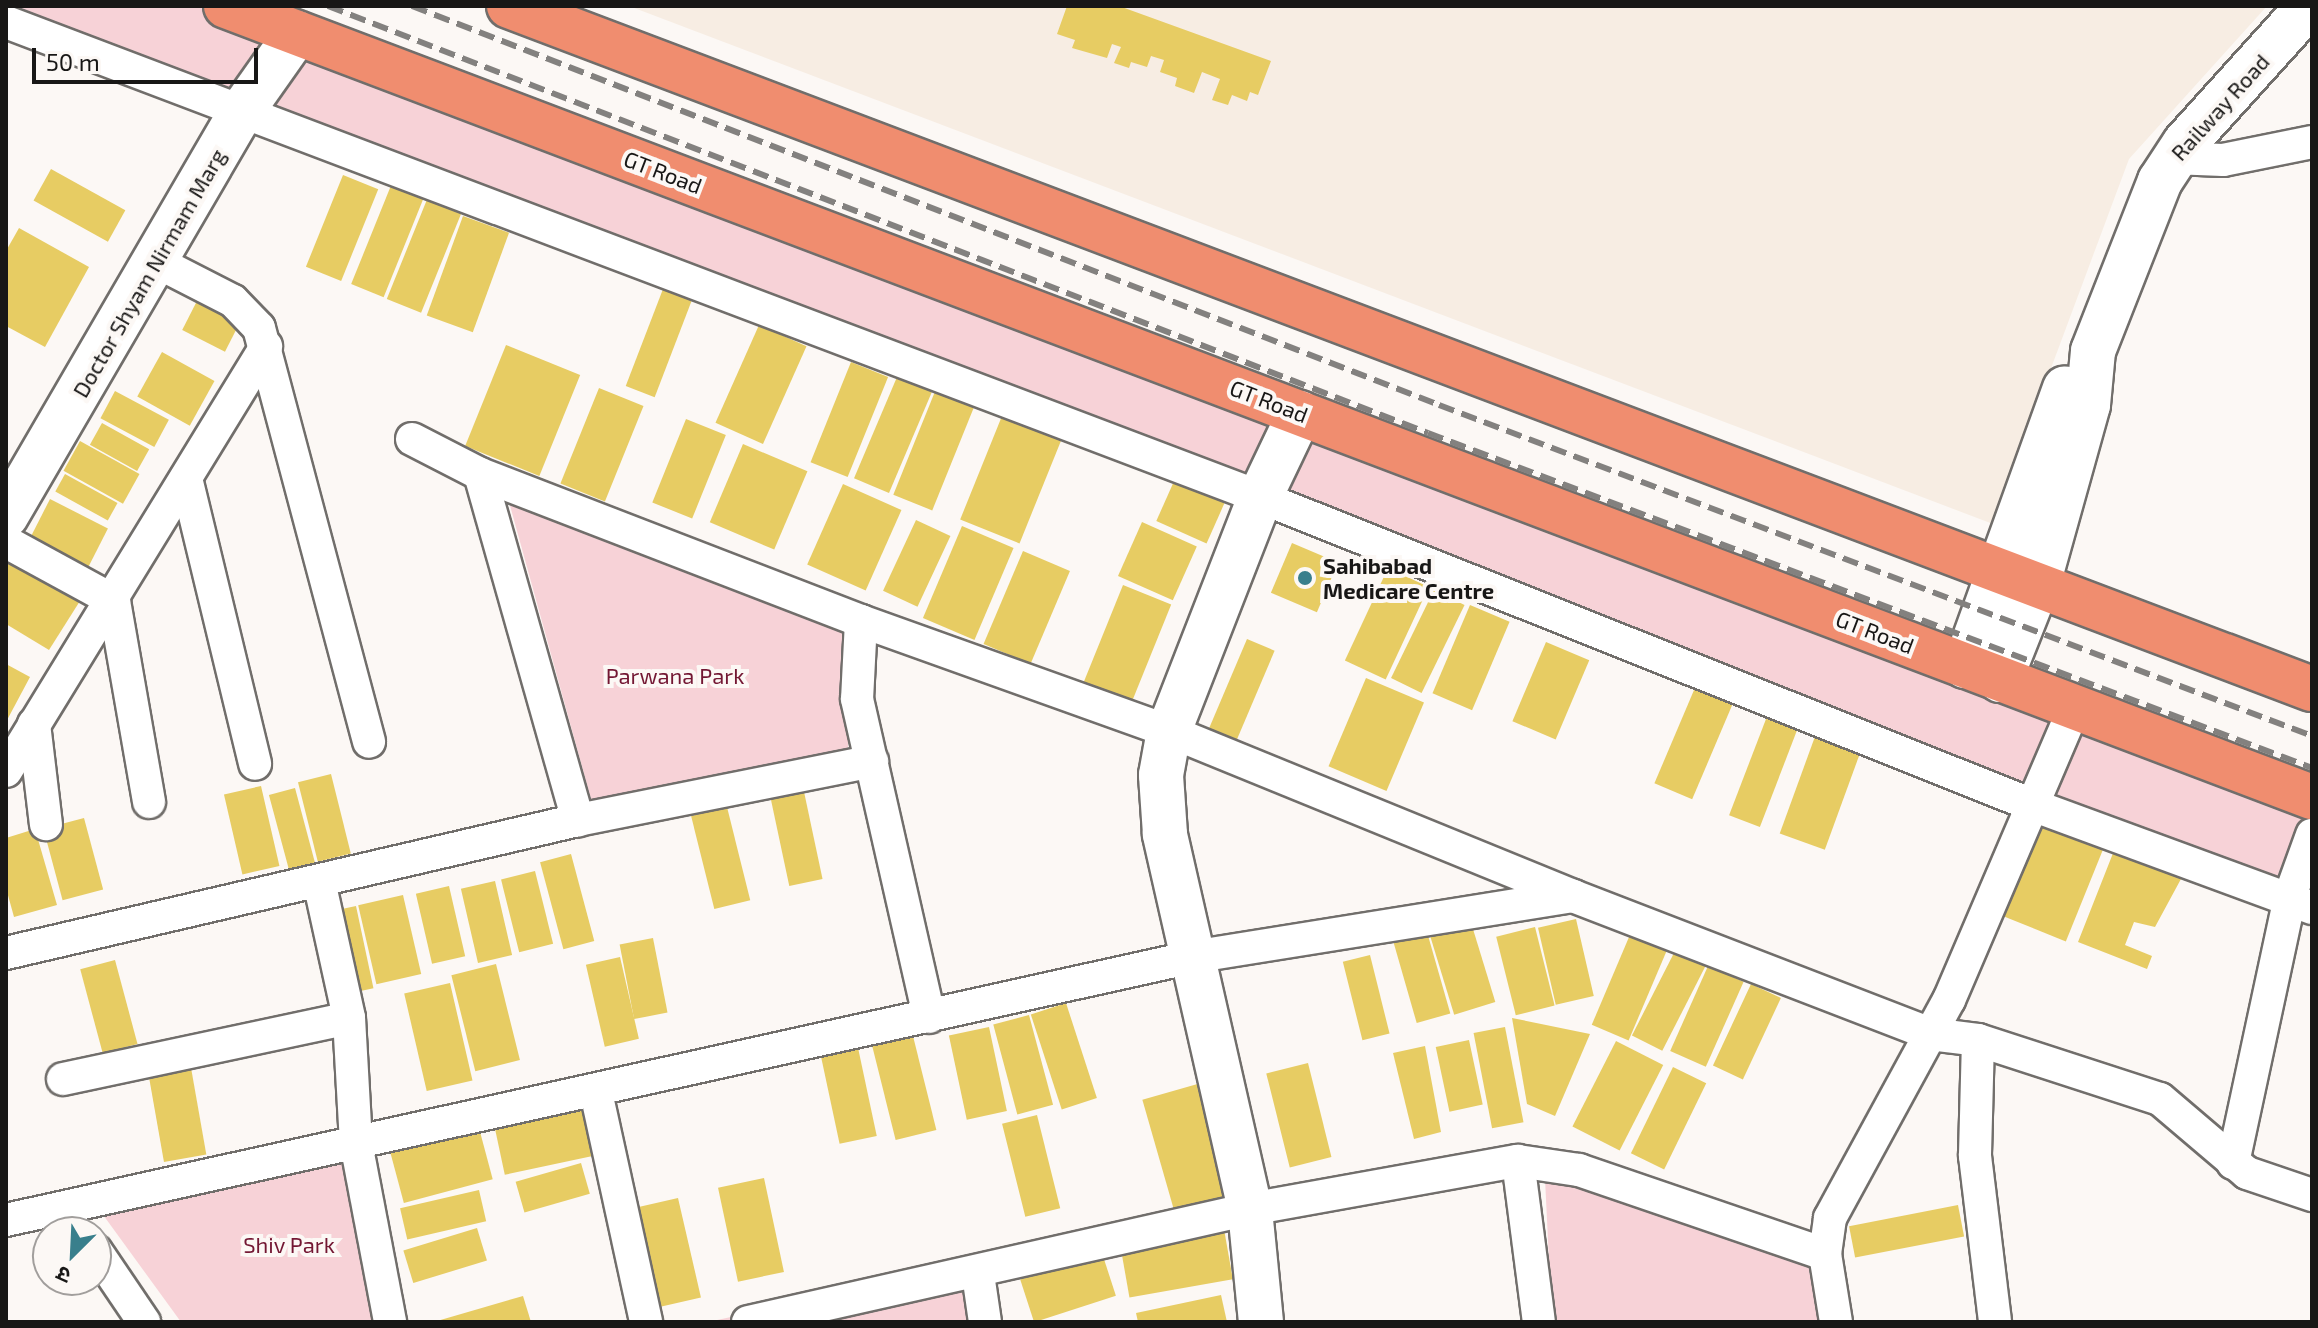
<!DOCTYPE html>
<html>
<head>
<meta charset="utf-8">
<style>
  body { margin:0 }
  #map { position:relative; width:2318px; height:1328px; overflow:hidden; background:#fcf8f5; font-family:"Exo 2","Noto Sans Devanagari",sans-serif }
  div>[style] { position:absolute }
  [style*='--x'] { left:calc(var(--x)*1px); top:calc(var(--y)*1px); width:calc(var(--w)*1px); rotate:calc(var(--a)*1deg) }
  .built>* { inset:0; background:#f7ede3 }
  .green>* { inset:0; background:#f7d2d7 }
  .building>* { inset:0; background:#e7cc63; transform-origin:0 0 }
  .roads { filter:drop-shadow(2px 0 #716e6b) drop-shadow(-2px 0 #716e6b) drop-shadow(0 2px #716e6b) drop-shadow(0 -2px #716e6b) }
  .street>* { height:32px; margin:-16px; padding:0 16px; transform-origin:16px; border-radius:16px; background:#fff }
  .secondary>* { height:44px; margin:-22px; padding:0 22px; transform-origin:22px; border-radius:22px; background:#fff }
  .highway>* { height:44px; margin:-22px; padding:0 22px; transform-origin:22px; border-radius:22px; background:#f08d6f }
  .rail>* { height:6px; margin-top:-3px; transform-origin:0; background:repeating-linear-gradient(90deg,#83817f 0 16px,transparent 0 24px) }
  .dots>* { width:22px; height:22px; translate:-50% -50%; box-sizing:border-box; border:4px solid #fcf8f5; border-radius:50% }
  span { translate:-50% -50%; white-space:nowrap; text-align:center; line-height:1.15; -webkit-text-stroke:8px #fcf8f5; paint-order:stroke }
  .street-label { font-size:22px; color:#181716 }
  .poi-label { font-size:22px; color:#181716; font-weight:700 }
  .left { translate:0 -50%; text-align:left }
  .park-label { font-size:22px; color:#731733 }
  .frame { position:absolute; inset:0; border:8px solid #181716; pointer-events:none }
  .north { position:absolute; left:32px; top:1216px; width:80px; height:80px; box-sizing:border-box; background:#fcf8f5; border:2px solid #a19e9c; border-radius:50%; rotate:204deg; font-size:22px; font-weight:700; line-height:32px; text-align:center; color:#181716 }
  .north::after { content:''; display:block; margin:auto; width:28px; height:36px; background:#397f8c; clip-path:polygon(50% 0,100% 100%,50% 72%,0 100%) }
  .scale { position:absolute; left:32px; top:48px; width:226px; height:36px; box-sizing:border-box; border:4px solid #181716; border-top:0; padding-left:10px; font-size:24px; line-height:28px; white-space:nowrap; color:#181716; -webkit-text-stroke:6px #fcf8f5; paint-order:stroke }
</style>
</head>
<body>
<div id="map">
  <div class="built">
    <div style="clip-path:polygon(629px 6px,2267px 6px,2129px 159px,1993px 524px)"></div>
  </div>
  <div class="green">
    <div style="clip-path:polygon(6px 6px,227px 6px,2312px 814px,2289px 895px,6px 21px)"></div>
    <div style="clip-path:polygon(506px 491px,853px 625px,848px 749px,594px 810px)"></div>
    <div style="clip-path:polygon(350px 1157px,383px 1322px,181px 1322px,93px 1201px)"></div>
    <div style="clip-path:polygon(1544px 1158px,1808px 1264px,1819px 1322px,1552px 1322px)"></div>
    <div style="clip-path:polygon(965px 1266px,974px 1322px,708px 1322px)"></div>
  </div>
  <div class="building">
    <div style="clip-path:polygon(1067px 6px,1119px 6px,1271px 61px,1258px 95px,1250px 92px,1247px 101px,1232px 95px,1228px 105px,1212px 100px,1220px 79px,1202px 72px,1194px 93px,1175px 86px,1177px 78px,1160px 72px,1164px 60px,1151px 56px,1147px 67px,1131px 62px,1129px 68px,1114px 63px,1121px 47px,1112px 44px,1107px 58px,1072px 48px,1075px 40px,1057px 34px)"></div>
    <div style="left:51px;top:169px;width:85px;height:36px;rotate:29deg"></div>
    <div style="left:343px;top:175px;width:38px;height:99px;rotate:22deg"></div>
    <div style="left:392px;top:183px;width:35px;height:109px;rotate:22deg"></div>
    <div style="left:428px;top:197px;width:37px;height:110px;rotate:22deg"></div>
    <div style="left:463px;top:216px;width:49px;height:106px;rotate:20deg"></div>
    <div style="clip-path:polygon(19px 228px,89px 267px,45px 347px,6px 326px,6px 251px)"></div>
    <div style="left:663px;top:289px;width:31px;height:104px;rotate:21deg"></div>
    <div style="left:199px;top:297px;width:48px;height:37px;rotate:27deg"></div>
    <div style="left:759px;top:325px;width:52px;height:107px;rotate:24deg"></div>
    <div style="left:506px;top:345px;width:80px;height:109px;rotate:22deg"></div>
    <div style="left:162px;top:352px;width:60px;height:51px;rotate:29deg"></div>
    <div style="left:851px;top:362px;width:40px;height:108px;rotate:22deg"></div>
    <div style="left:897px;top:377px;width:38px;height:110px;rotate:23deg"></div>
    <div style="left:599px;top:388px;width:48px;height:103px;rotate:22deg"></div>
    <div style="left:936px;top:389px;width:42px;height:114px;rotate:22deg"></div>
    <div style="left:115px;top:391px;width:61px;height:31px;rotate:28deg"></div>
    <div style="left:1004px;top:411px;width:64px;height:117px;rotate:22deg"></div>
    <div style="left:686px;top:419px;width:43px;height:90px;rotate:22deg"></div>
    <div style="left:102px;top:423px;width:54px;height:25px;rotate:29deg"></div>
    <div style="left:80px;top:441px;width:68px;height:34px;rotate:29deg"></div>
    <div style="left:743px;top:444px;width:70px;height:85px;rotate:23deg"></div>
    <div style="left:65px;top:474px;width:60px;height:20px;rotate:29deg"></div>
    <div style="left:1175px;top:479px;width:55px;height:46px;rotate:24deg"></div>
    <div style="left:843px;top:484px;width:64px;height:88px;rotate:24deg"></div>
    <div style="left:50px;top:499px;width:65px;height:49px;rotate:27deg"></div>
    <div style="left:916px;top:520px;width:38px;height:78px;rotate:25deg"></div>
    <div style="left:1142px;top:522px;width:60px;height:59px;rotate:24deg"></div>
    <div style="left:962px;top:526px;width:56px;height:100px;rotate:23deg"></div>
    <div style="left:1292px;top:543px;width:50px;height:54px;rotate:23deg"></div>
    <div style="clip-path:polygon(16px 551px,85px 593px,49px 650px,6px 624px,6px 568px)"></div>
    <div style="left:1023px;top:551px;width:51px;height:101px;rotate:23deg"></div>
    <div style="left:1388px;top:568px;width:45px;height:102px;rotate:25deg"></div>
    <div style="left:1123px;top:585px;width:52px;height:105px;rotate:22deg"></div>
    <div style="left:1434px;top:590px;width:34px;height:98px;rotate:26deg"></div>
    <div style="left:1470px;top:605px;width:43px;height:96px;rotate:23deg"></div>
    <div style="left:1247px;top:639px;width:30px;height:100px;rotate:23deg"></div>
    <div style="left:1546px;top:642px;width:47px;height:86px;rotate:23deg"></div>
    <div style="clip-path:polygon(6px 664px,30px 677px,6px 722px)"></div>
    <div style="left:1366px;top:678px;width:63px;height:96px;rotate:23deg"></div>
    <div style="left:1697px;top:683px;width:41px;height:109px;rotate:23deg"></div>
    <div style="left:1771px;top:706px;width:33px;height:117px;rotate:21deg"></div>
    <div style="left:1817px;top:731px;width:48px;height:109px;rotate:20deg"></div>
    <div style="left:331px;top:774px;width:82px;height:34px;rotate:76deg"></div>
    <div style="left:261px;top:786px;width:82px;height:38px;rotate:77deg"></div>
    <div style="left:803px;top:787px;width:94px;height:34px;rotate:78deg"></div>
    <div style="left:295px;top:788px;width:77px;height:27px;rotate:75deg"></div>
    <div style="left:727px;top:807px;width:96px;height:37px;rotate:76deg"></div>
    <div style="left:2044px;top:814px;width:68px;height:110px;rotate:22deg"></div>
    <div style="left:84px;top:818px;width:74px;height:42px;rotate:75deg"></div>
    <div style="clip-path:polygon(35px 829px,57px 905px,14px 917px,6px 888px,6px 838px)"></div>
    <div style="clip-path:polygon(2119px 838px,2188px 866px,2155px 927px,2134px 922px,2125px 945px,2152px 956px,2147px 969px,2078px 942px)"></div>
    <div style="left:571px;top:854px;width:90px;height:32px;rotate:75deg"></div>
    <div style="left:535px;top:871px;width:75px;height:35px;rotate:76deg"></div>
    <div style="left:495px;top:881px;width:76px;height:35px;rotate:77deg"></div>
    <div style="left:449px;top:886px;width:72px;height:34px;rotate:77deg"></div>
    <div style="left:403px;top:895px;width:81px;height:46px;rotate:77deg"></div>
    <div style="left:356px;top:906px;width:84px;height:24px;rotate:78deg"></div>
    <div style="left:1469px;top:916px;width:90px;height:43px;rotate:73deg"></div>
    <div style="left:1576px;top:919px;width:79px;height:39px;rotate:77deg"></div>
    <div style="left:1425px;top:925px;width:92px;height:35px;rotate:74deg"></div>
    <div style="left:1535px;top:927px;width:81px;height:40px;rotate:76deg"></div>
    <div style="left:1632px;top:930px;width:40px;height:103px;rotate:23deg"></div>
    <div style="left:653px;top:938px;width:76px;height:34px;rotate:79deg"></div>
    <div style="left:1676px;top:949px;width:34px;height:97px;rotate:27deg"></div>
    <div style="left:1370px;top:955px;width:81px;height:28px;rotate:76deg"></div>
    <div style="left:620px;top:957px;width:84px;height:35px;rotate:77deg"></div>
    <div style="left:115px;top:960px;width:87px;height:36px;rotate:75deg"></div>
    <div style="left:496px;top:964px;width:99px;height:46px;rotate:76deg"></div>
    <div style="left:1708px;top:966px;width:39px;height:93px;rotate:24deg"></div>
    <div style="left:450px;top:983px;width:100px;height:47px;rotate:77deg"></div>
    <div style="left:1751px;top:984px;width:33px;height:90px;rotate:25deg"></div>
    <div style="left:1066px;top:1003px;width:100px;height:37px;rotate:72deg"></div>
    <div style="left:1029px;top:1015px;width:93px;height:37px;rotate:75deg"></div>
    <div style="clip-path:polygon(1512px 1018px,1590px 1034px,1555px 1116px,1527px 1104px)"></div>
    <div style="left:989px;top:1027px;width:86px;height:41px;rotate:78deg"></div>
    <div style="left:1505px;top:1027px;width:97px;height:32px;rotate:79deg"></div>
    <div style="left:911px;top:1028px;width:105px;height:42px;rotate:76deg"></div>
    <div style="left:1469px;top:1040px;width:66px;height:34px;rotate:78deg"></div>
    <div style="left:1616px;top:1041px;width:53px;height:96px;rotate:27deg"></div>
    <div style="left:857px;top:1043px;width:95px;height:38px;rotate:78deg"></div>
    <div style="clip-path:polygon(1425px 1046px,1441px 1132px,1414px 1139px,1393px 1053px)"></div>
    <div style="left:190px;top:1062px;width:94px;height:43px;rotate:80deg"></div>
    <div style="left:1308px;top:1063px;width:97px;height:43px;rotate:76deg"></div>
    <div style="left:1673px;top:1067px;width:37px;height:96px;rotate:26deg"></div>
    <div style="left:1201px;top:1083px;width:117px;height:61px;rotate:74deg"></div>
    <div style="left:583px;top:1105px;width:52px;height:91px;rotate:78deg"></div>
    <div style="left:1037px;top:1115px;width:96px;height:36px;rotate:76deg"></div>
    <div style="left:479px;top:1128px;width:53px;height:92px;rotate:75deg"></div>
    <div style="left:581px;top:1163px;width:32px;height:68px;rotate:74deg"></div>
    <div style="left:764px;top:1178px;width:96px;height:47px;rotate:78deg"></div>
    <div style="left:479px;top:1190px;width:32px;height:81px;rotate:77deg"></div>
    <div style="left:678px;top:1198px;width:102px;height:46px;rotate:77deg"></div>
    <div style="left:1958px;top:1205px;width:32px;height:111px;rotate:79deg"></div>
    <div style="left:477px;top:1228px;width:34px;height:77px;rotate:73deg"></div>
    <div style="left:1224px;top:1229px;width:51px;height:105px;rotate:80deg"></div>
    <div style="left:1102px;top:1253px;width:45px;height:86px;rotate:72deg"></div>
    <div style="clip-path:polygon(1221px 1295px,1227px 1322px,1138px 1322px,1136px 1313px)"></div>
    <div style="clip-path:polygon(523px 1296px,531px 1322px,438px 1322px,437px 1321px)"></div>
  </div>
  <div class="roads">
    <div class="street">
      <div style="--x:6;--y:22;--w:1341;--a:20.75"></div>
      <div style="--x:1260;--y:497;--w:834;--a:21.74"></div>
      <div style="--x:2035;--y:806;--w:295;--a:20.2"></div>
      <div style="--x:2172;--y:158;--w:51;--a:2.2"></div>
      <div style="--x:2223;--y:160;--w:91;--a:-11.4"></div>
      <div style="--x:157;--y:262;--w:85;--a:27.2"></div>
      <div style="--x:233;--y:301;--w:37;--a:46"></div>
      <div style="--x:259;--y:328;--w:428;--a:75.1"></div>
      <div style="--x:412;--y:439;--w:76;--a:27.2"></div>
      <div style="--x:480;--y:474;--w:408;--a:21.1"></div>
      <div style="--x:861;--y:621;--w:327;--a:19.7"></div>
      <div style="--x:1169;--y:731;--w:436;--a:22.2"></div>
      <div style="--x:1573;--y:896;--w:383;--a:21.1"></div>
      <div style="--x:1930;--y:1034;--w:48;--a:7.1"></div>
      <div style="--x:1978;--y:1040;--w:191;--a:18"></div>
      <div style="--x:2160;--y:1099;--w:114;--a:40.4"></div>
      <div style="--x:2247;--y:1173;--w:69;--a:18.7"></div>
      <div style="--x:480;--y:474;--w:360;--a:74.2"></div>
      <div style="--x:186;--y:478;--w:294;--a:76.4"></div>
      <div style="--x:6;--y:542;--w:123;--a:28.6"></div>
      <div style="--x:114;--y:601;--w:204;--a:80.1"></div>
      <div style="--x:861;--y:621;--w:78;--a:92.9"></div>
      <div style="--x:857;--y:699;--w:326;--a:77.2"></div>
      <div style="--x:34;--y:724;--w:101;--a:83.2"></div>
      <div style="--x:6;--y:771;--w:498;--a:-58.5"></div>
      <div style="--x:319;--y:881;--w:140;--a:77.6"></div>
      <div style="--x:349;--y:1018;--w:125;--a:86.8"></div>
      <div style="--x:356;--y:1143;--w:182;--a:79.2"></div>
      <div style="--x:6;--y:953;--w:587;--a:-13.09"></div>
      <div style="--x:578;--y:820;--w:300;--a:-11.3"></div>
      <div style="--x:1978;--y:1040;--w:116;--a:91.5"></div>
      <div style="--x:1975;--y:1156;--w:167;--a:83.1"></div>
      <div style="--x:63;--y:1079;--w:292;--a:-12"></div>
      <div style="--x:596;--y:1092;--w:235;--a:77.7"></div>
      <div style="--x:1518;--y:1161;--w:162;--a:82.6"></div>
      <div style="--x:2233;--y:1163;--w:273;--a:-77.9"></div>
      <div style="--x:2290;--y:896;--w:65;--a:-70.2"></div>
      <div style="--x:6;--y:1220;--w:1215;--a:-12.5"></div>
      <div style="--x:1192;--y:957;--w:386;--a:-9.1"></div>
      <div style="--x:96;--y:1251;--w:86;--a:55.9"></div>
      <div style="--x:978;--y:1274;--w:49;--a:81.7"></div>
      <div style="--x:748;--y:1322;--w:515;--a:-12.69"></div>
      <div style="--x:1250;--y:1209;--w:272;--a:-10.2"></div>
      <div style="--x:1518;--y:1161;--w:62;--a:8.4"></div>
      <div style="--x:1579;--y:1170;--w:260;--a:18.9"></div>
      <div style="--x:1836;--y:1322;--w:69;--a:-99.2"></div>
      <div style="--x:1825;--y:1254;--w:36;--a:-82"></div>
      <div style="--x:1830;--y:1218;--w:248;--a:-61.4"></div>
      <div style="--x:1949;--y:1000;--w:315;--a:-66.8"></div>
    </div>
    <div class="secondary">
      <div style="--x:6;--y:516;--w:469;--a:-59.8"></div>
      <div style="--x:242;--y:111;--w:95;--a:-54.8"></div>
      <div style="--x:1965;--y:666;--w:295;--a:-70.2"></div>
      <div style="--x:2000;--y:680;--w:103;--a:-68.4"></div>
      <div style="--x:2038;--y:584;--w:186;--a:-74.4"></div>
      <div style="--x:2088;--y:405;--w:54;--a:-84.7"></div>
      <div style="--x:2093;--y:351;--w:183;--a:-68.5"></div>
      <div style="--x:2160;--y:181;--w:45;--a:-56.7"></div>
      <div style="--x:2185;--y:143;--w:185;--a:-47.9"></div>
      <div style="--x:1261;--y:1322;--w:114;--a:-95.6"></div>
      <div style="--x:1250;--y:1209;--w:385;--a:-102.8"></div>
      <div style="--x:1165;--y:834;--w:59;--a:-93.9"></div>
      <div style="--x:1161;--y:775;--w:45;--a:-79.7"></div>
      <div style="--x:1169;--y:731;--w:251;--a:-68.7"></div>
      <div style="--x:1260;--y:497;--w:93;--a:-64.5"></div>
    </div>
    <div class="highway">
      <div style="--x:226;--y:6;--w:2231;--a:20.77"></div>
      <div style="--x:509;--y:6;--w:1928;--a:20.75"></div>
    </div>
  </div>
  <div class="rail">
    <div style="--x:328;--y:6;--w:1180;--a:21.22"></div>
    <div style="--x:1428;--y:433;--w:945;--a:20.75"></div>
    <div style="--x:412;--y:6;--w:1102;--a:21.23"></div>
    <div style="--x:1439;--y:405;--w:934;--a:20.76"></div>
  </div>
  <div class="dots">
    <div style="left:1305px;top:578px;background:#397f8c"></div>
  </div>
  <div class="street-label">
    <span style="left:2220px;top:107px;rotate:-48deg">Railway Road</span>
    <span style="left:663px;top:172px;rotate:21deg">GT Road</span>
    <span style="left:149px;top:273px;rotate:-60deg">Doctor Shyam Nirmam Marg</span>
    <span style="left:1269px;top:401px;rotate:21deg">GT Road</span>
    <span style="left:1875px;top:632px;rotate:21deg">GT Road</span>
  </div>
  <div class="poi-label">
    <span class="left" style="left:1323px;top:578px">Sahibabad<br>Medicare Centre</span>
  </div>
  <div class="park-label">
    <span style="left:675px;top:676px">Parwana Park</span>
    <span style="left:289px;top:1245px">Shiv Park</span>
  </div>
  <div class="frame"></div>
  <div class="north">उ</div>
  <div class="scale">50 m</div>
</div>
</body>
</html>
